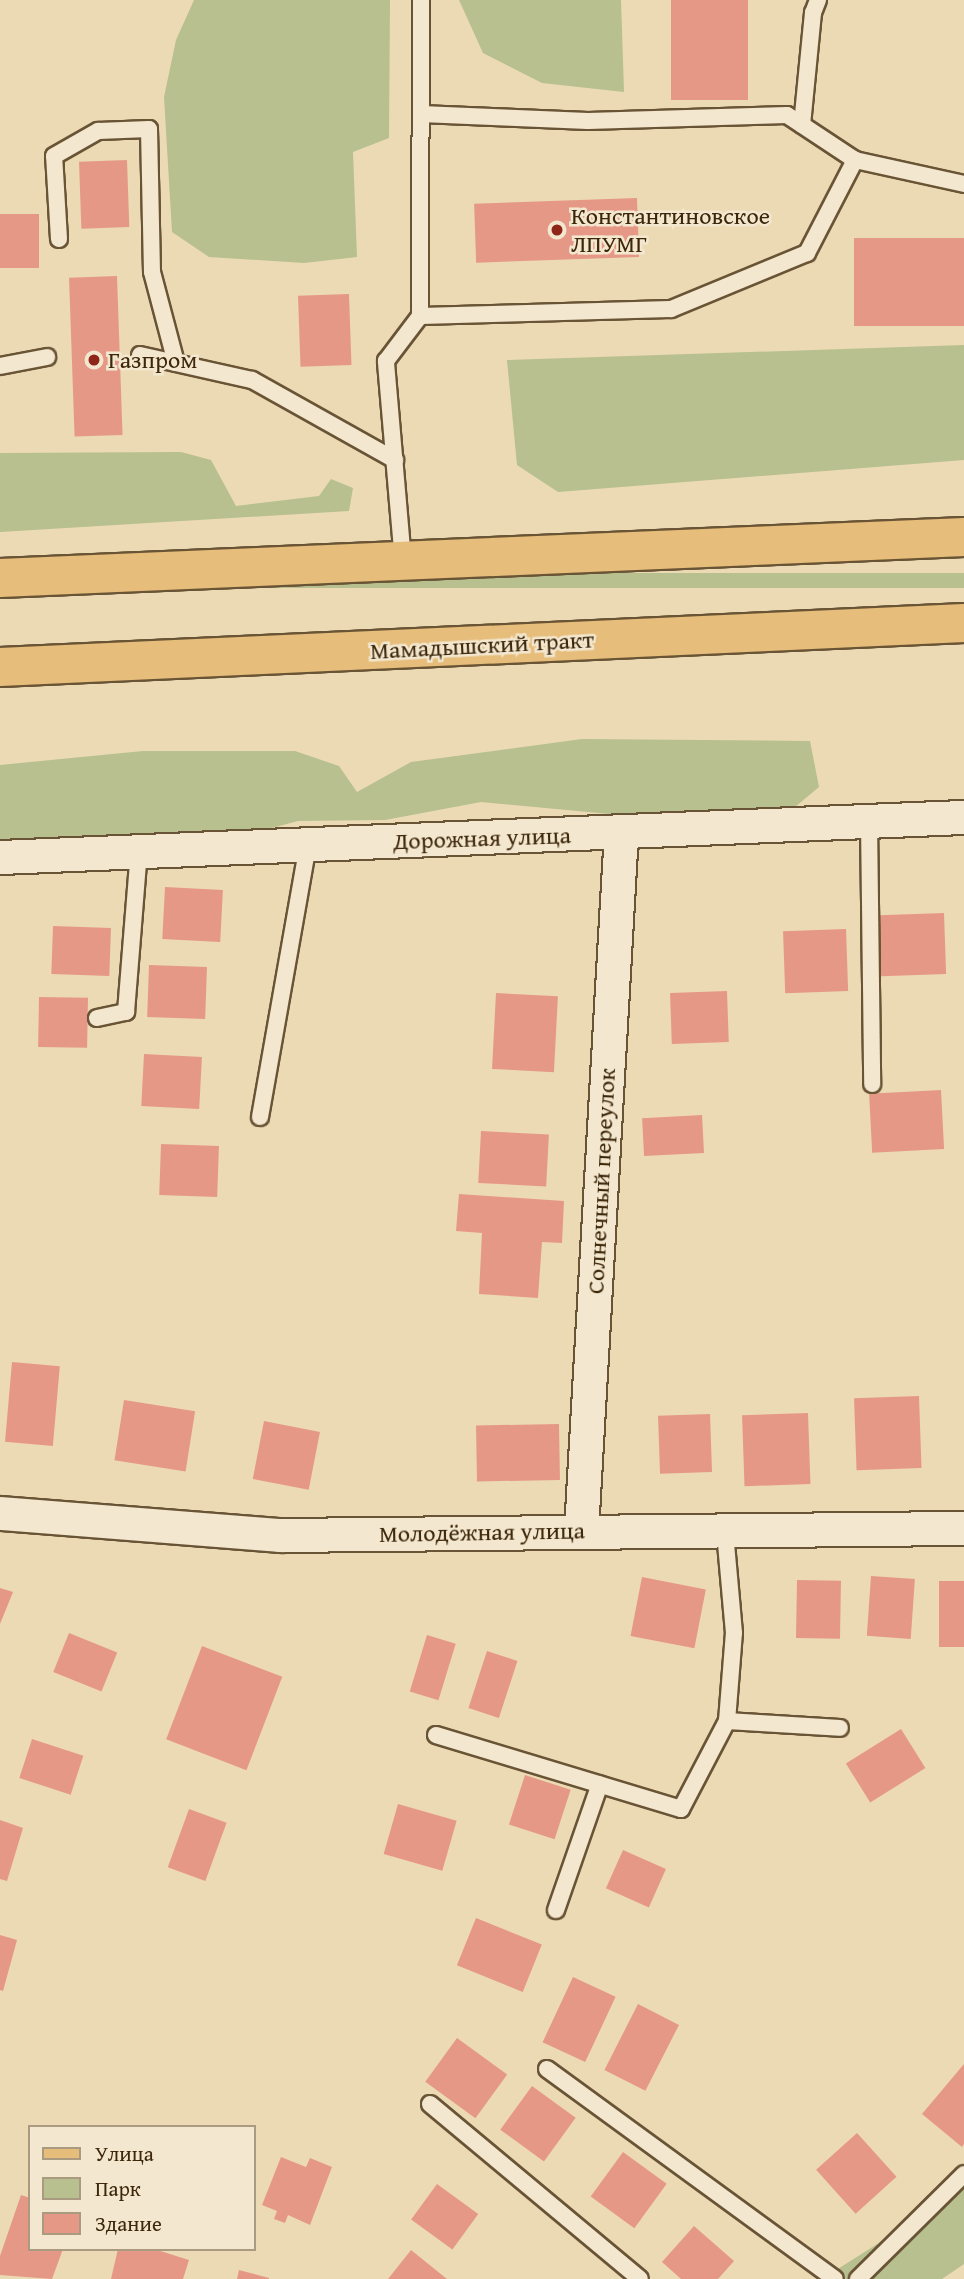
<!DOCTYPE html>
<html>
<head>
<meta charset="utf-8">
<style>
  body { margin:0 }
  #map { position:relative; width:964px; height:2279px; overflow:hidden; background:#ecdab5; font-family:"Gentium Book Plus",serif }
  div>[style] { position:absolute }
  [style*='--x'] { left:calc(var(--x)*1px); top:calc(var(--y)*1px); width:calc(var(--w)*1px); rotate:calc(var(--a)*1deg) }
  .green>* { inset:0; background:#b7c08e; transform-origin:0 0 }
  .building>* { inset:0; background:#e69886; transform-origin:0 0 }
  .roads { filter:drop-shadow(2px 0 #695435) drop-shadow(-2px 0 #695435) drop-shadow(0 2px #695435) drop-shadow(0 -2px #695435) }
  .lane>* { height:16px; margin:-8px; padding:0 8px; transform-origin:8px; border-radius:8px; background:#f3e7cf }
  .street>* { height:33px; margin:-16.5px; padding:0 16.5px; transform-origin:16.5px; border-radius:16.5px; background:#f3e7cf }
  .primary>* { height:38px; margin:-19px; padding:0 19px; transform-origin:19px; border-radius:19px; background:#e6bd7a }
  .dots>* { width:19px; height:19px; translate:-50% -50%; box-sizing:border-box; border:4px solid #f3e7cf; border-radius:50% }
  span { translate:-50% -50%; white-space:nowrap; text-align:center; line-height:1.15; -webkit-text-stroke:5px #f3e7cf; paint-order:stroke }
  .poi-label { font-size:24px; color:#3d270a }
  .left { translate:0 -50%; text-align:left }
  .street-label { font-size:24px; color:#3d270a }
  .legend { position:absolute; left:28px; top:2125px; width:228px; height:126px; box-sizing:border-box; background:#f3e7cf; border:2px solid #aa9a80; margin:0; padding:9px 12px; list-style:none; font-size:21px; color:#3d270a }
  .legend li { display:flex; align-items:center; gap:14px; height:35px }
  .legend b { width:35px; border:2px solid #aa9a80 }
</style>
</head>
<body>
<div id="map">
  <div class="green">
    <div style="clip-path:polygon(194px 0,390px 0,389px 138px,353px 152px,357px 257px,304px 263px,209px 257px,172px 232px,164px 97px,176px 40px)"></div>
    <div style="clip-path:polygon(459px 0,621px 0,624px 92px,542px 83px,483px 53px)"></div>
    <div style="clip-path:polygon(964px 345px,964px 460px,558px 492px,517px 465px,507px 360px)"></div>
    <div style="clip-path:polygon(181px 452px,211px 460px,236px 506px,319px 496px,331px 479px,353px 488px,349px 511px,0 532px,0 453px)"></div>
    <div style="left:964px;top:573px;width:15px;height:965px;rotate:90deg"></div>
    <div style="clip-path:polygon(582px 739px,810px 741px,819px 787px,789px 812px,620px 815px,481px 802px,385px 820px,298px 821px,249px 834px,65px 838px,0 846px,0 765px,143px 751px,295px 751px,339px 766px,357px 792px,411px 762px)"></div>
    <div style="clip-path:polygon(964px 2189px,964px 2264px,942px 2279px,822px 2279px)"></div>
  </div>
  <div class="building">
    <div style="left:671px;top:0;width:77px;height:100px"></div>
    <div style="left:127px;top:160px;width:67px;height:48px;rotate:88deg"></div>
    <div style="left:637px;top:198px;width:59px;height:163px;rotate:88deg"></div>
    <div style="left:0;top:214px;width:39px;height:54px"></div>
    <div style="left:964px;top:238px;width:88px;height:110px;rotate:90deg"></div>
    <div style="left:117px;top:276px;width:159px;height:48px;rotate:88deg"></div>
    <div style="left:349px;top:294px;width:71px;height:51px;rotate:88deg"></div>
    <div style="left:165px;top:887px;width:58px;height:52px;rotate:3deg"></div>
    <div style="left:944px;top:913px;width:61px;height:65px;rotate:88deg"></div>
    <div style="left:53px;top:926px;width:58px;height:48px;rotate:2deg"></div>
    <div style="left:846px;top:929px;width:62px;height:63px;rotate:88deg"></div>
    <div style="left:149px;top:965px;width:58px;height:52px;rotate:2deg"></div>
    <div style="left:727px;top:991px;width:51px;height:57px;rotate:88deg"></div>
    <div style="left:496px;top:993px;width:62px;height:76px;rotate:3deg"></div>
    <div style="left:39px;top:997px;width:49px;height:50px;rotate:1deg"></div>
    <div style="left:144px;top:1054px;width:58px;height:52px;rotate:3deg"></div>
    <div style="left:941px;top:1090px;width:59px;height:72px;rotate:87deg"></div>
    <div style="left:702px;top:1115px;width:38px;height:60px;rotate:87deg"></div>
    <div style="left:481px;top:1131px;width:68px;height:52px;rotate:3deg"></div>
    <div style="left:161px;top:1144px;width:58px;height:51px;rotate:2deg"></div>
    <div style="clip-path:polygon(459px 1194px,564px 1201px,562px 1243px,542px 1242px,538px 1298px,479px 1294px,482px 1233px,456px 1231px)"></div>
    <div style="left:12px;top:1362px;width:48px;height:80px;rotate:5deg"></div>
    <div style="left:919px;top:1396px;width:72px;height:65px;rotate:88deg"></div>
    <div style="left:124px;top:1400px;width:72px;height:61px;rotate:9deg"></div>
    <div style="left:808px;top:1413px;width:71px;height:66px;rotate:88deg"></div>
    <div style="left:710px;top:1414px;width:58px;height:52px;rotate:88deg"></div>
    <div style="left:264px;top:1421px;width:57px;height:59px;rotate:11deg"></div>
    <div style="left:559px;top:1424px;width:56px;height:83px;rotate:89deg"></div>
    <div style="left:871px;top:1576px;width:44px;height:60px;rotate:4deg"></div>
    <div style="left:642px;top:1577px;width:65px;height:60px;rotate:11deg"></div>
    <div style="left:797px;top:1580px;width:44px;height:58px;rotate:1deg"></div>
    <div style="left:939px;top:1581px;width:25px;height:66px"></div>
    <div style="clip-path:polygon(0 1588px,13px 1592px,0 1624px)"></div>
    <div style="left:69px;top:1633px;width:52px;height:42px;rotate:22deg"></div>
    <div style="left:427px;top:1635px;width:30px;height:59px;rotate:17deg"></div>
    <div style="left:202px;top:1646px;width:86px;height:100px;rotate:21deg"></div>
    <div style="left:487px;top:1651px;width:32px;height:60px;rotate:18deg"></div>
    <div style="left:901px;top:1729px;width:46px;height:65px;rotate:58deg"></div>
    <div style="left:32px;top:1739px;width:54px;height:41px;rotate:18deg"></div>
    <div style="left:525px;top:1775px;width:48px;height:52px;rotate:18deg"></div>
    <div style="left:398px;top:1804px;width:61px;height:52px;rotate:16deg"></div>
    <div style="left:189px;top:1809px;width:40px;height:62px;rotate:20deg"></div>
    <div style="clip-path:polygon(0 1820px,23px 1828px,7px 1881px,0 1879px)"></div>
    <div style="left:623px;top:1850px;width:47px;height:42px;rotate:24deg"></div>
    <div style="left:476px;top:1918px;width:71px;height:51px;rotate:22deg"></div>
    <div style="clip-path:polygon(0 1935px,17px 1940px,3px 1991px,0 1990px)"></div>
    <div style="left:573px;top:1977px;width:47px;height:72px;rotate:25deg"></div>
    <div style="left:638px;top:2004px;width:46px;height:74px;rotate:27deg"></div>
    <div style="left:457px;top:2038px;width:62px;height:54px;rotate:36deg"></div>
    <div style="clip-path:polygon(964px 2064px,964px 2144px,962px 2147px,922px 2114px)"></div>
    <div style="left:532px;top:2086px;width:54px;height:54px;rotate:36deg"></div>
    <div style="left:857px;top:2133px;width:59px;height:55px;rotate:48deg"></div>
    <div style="left:623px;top:2152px;width:54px;height:55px;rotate:36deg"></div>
    <div style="clip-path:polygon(281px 2157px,306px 2167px,310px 2158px,332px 2167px,310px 2225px,288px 2215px,285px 2223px,274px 2219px,277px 2211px,262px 2205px)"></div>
    <div style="left:437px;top:2184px;width:51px;height:44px;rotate:36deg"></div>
    <div style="clip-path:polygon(21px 2195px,30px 2198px,30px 2249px,63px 2249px,52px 2279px,0 2275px,0 2256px)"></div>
    <div style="clip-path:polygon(694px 2226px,734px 2261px,718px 2279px,681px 2279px,662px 2262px)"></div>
    <div style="clip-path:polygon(118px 2249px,154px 2249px,189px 2260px,183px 2279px,111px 2279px)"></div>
    <div style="clip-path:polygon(411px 2250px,447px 2279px,388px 2279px)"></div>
    <div style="clip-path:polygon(239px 2270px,269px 2278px,269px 2279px,237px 2279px)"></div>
  </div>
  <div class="roads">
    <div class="lane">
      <div style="--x:421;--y:0;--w:316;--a:90.2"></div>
      <div style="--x:420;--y:316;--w:251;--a:-1.6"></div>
      <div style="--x:671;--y:309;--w:147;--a:-22.4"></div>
      <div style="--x:807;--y:253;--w:105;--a:-62.7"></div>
      <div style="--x:421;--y:114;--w:167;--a:2.4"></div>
      <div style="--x:588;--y:121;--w:199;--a:-1.7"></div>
      <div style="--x:787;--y:115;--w:82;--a:33.5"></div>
      <div style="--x:855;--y:160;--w:112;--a:12.4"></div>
      <div style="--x:802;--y:125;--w:113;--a:-84.4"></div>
      <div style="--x:813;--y:13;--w:14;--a:-69"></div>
      <div style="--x:59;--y:239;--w:83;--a:-93.4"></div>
      <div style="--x:54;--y:156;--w:51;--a:-29.6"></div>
      <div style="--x:98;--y:131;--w:51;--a:-2.2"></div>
      <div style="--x:149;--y:129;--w:143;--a:88.8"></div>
      <div style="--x:152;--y:272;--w:94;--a:75.2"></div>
      <div style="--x:140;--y:355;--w:115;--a:12.6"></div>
      <div style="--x:252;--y:380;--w:164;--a:29.2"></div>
      <div style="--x:0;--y:366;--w:48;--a:-10.8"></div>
      <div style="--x:403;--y:561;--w:201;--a:-94.9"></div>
      <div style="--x:386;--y:361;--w:56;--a:-52.9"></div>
      <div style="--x:869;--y:821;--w:263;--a:89.3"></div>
      <div style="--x:97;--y:1018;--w:30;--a:-12"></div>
      <div style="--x:126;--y:1012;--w:162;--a:-85.4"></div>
      <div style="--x:260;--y:1117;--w:276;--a:-80"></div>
      <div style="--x:727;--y:1721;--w:113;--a:3.5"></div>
      <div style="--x:436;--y:1735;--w:256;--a:16.8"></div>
      <div style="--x:681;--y:1809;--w:99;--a:-62.4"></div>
      <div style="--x:727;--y:1721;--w:88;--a:-85.5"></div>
      <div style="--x:734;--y:1633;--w:101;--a:-95.1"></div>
      <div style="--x:556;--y:1910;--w:133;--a:-70.8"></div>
      <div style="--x:547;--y:2069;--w:356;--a:36.1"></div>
      <div style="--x:430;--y:2104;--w:273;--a:39.8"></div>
      <div style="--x:858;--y:2279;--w:149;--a:-44.7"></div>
    </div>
    <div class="street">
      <div style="--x:0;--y:857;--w:965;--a:-2.38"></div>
      <div style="--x:0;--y:1513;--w:281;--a:4.5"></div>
      <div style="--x:280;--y:1535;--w:684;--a:-0.59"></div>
      <div style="--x:581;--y:1530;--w:698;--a:-86.72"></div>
    </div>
    <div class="primary">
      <div style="--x:0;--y:578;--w:965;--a:-2.44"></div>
      <div style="--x:0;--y:667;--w:965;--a:-2.61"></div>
    </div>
  </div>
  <div class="dots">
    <div style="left:557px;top:230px;background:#8f2418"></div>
    <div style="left:94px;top:360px;background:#8f2418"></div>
  </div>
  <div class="poi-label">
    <span class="left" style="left:571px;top:230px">Константиновское<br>ЛПУМГ</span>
    <span class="left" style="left:108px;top:360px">Газпром</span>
  </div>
  <div class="street-label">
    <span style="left:482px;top:645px;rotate:-3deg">Мамадышский тракт</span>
    <span style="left:482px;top:838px;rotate:-2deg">Дорожная улица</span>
    <span style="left:601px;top:1181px;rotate:-87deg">Солнечный переулок</span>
    <span style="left:482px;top:1532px;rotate:-1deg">Молодёжная улица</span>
  </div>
  <ul class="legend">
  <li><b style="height:9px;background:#e6bd7a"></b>Улица</li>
  <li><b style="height:19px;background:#b7c08e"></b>Парк</li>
  <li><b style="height:19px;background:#e69886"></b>Здание</li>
  </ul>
</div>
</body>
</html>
